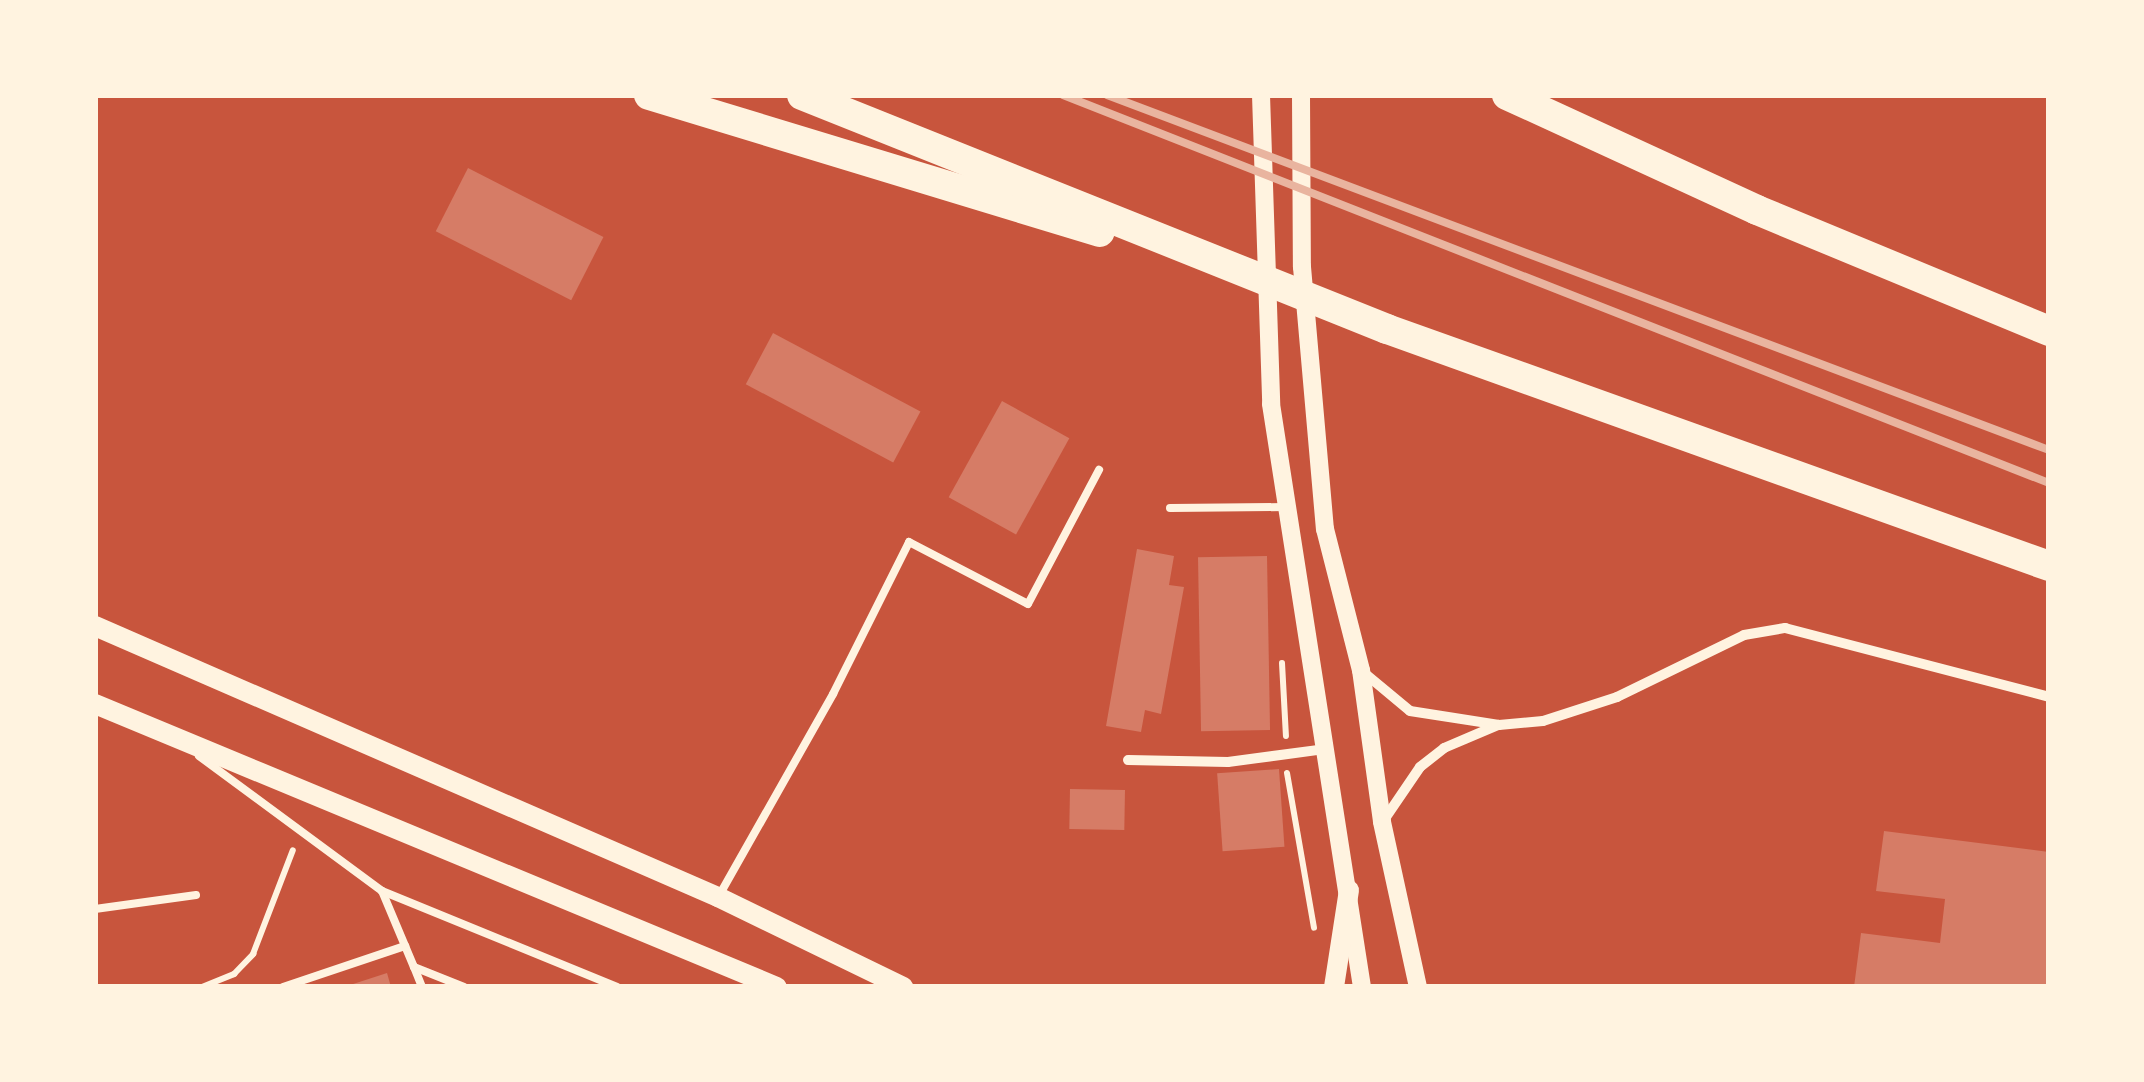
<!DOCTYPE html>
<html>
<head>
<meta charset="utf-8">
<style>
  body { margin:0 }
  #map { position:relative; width:2144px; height:1082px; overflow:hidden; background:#c8553d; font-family:"Varela Round",sans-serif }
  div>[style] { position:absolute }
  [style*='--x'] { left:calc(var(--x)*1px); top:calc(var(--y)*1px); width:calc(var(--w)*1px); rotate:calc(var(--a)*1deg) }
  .building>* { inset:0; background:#d67c66; transform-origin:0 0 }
  .path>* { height:6px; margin:-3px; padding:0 3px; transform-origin:3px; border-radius:3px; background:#fff3e0 }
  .service>* { height:8px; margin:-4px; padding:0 4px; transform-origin:4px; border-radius:4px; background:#fff3e0 }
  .minor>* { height:10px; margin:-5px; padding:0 5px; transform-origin:5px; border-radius:5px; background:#fff3e0 }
  .tertiary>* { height:18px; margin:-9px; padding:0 9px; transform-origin:9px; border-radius:9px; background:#fff3e0 }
  .secondary>* { height:20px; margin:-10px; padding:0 10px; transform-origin:10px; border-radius:10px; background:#fff3e0 }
  .motorway>* { height:30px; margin:-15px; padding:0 15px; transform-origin:15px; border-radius:15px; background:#fff3e0 }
  .rail>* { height:8px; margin:-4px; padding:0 4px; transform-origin:4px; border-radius:4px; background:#e9b49f }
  span { translate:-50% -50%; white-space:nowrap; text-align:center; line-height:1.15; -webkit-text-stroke:10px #fff3e0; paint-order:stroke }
  .frame { position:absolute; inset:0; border:98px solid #fff3e0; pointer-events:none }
</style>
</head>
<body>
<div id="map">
  <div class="building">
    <div style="left:468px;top:168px;width:152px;height:71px;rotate:27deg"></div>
    <div style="left:773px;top:333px;width:167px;height:58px;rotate:28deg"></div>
    <div style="left:1002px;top:401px;width:77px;height:110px;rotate:29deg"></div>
    <div style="clip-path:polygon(1137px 549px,1174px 556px,1169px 585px,1184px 587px,1161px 714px,1145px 710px,1141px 732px,1106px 726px)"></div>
    <div style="left:1267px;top:556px;width:174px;height:69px;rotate:89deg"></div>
    <div style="left:1279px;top:769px;width:78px;height:62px;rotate:86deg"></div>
    <div style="left:1070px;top:789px;width:55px;height:40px;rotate:1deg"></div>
    <div style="clip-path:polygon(1884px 831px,2049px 852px,2049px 987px,1854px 987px,1861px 933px,1940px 943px,1945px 899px,1876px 891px)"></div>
    <div style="clip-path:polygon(387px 973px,391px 987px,347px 987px,347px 986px)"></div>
  </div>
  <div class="path">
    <div style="--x:1282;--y:663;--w:73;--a:86.9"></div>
    <div style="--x:1287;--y:773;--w:157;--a:80.1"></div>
    <div style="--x:202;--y:987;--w:35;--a:-22"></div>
    <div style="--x:234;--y:974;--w:28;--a:-46"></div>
    <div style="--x:253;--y:954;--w:111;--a:-69"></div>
  </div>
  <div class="service">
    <div style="--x:1170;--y:508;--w:116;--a:-0.5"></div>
    <div style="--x:199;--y:756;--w:227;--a:36.4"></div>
    <div style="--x:382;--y:891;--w:254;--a:22.2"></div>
    <div style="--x:382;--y:891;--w:82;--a:67.2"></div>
    <div style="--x:414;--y:967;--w:54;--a:21.8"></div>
    <div style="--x:720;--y:894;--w:230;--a:-60.5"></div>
    <div style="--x:833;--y:694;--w:170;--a:-63.4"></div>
    <div style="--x:909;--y:542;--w:134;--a:27.5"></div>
    <div style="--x:1028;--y:604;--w:152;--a:-62.1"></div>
    <div style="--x:95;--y:909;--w:102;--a:-7.9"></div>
    <div style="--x:414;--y:967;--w:22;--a:68"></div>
    <div style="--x:283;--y:987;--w:129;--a:-18.6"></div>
  </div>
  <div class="minor">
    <div style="--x:1362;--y:671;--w:62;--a:39.8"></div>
    <div style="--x:1410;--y:711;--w:90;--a:8.9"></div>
    <div style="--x:1499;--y:725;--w:44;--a:-5.2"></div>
    <div style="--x:1543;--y:721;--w:78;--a:-18"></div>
    <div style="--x:1617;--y:697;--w:141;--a:-26"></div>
    <div style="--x:1744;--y:635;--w:42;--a:-9.7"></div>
    <div style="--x:1785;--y:628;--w:273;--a:14.6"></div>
    <div style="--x:1128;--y:760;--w:100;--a:1.1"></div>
    <div style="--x:1228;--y:762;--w:99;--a:-7.6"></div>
    <div style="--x:1384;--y:820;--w:64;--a:-55.8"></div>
    <div style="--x:1420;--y:767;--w:31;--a:-38"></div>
    <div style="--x:1444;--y:748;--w:59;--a:-23.1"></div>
  </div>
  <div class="tertiary">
    <div style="--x:1261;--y:95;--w:309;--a:88.1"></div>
    <div style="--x:1271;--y:404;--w:590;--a:81.13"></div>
    <div style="--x:1301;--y:95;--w:172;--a:89.7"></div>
    <div style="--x:1302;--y:267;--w:263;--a:85"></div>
    <div style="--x:1325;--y:529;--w:146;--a:75.7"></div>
    <div style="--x:1361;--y:670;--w:153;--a:82.1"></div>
    <div style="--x:1382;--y:822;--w:169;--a:77.7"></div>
  </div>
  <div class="secondary">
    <div style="--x:95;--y:626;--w:679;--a:23.51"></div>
    <div style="--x:718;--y:897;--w:206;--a:25.9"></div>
    <div style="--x:95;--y:704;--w:738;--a:22.54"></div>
    <div style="--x:1334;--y:987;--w:98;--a:-81.2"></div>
  </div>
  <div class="motorway">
    <div style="--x:649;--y:95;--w:471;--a:16.9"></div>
    <div style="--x:802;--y:95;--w:630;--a:21.8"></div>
    <div style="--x:1387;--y:329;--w:703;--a:19.7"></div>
    <div style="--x:1507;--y:95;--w:275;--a:24.7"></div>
    <div style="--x:1757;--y:210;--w:316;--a:22.5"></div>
  </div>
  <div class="rail">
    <div style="--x:1063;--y:95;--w:1060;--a:21.48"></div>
    <div style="--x:1107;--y:95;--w:1007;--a:20.65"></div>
  </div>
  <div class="frame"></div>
</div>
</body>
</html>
